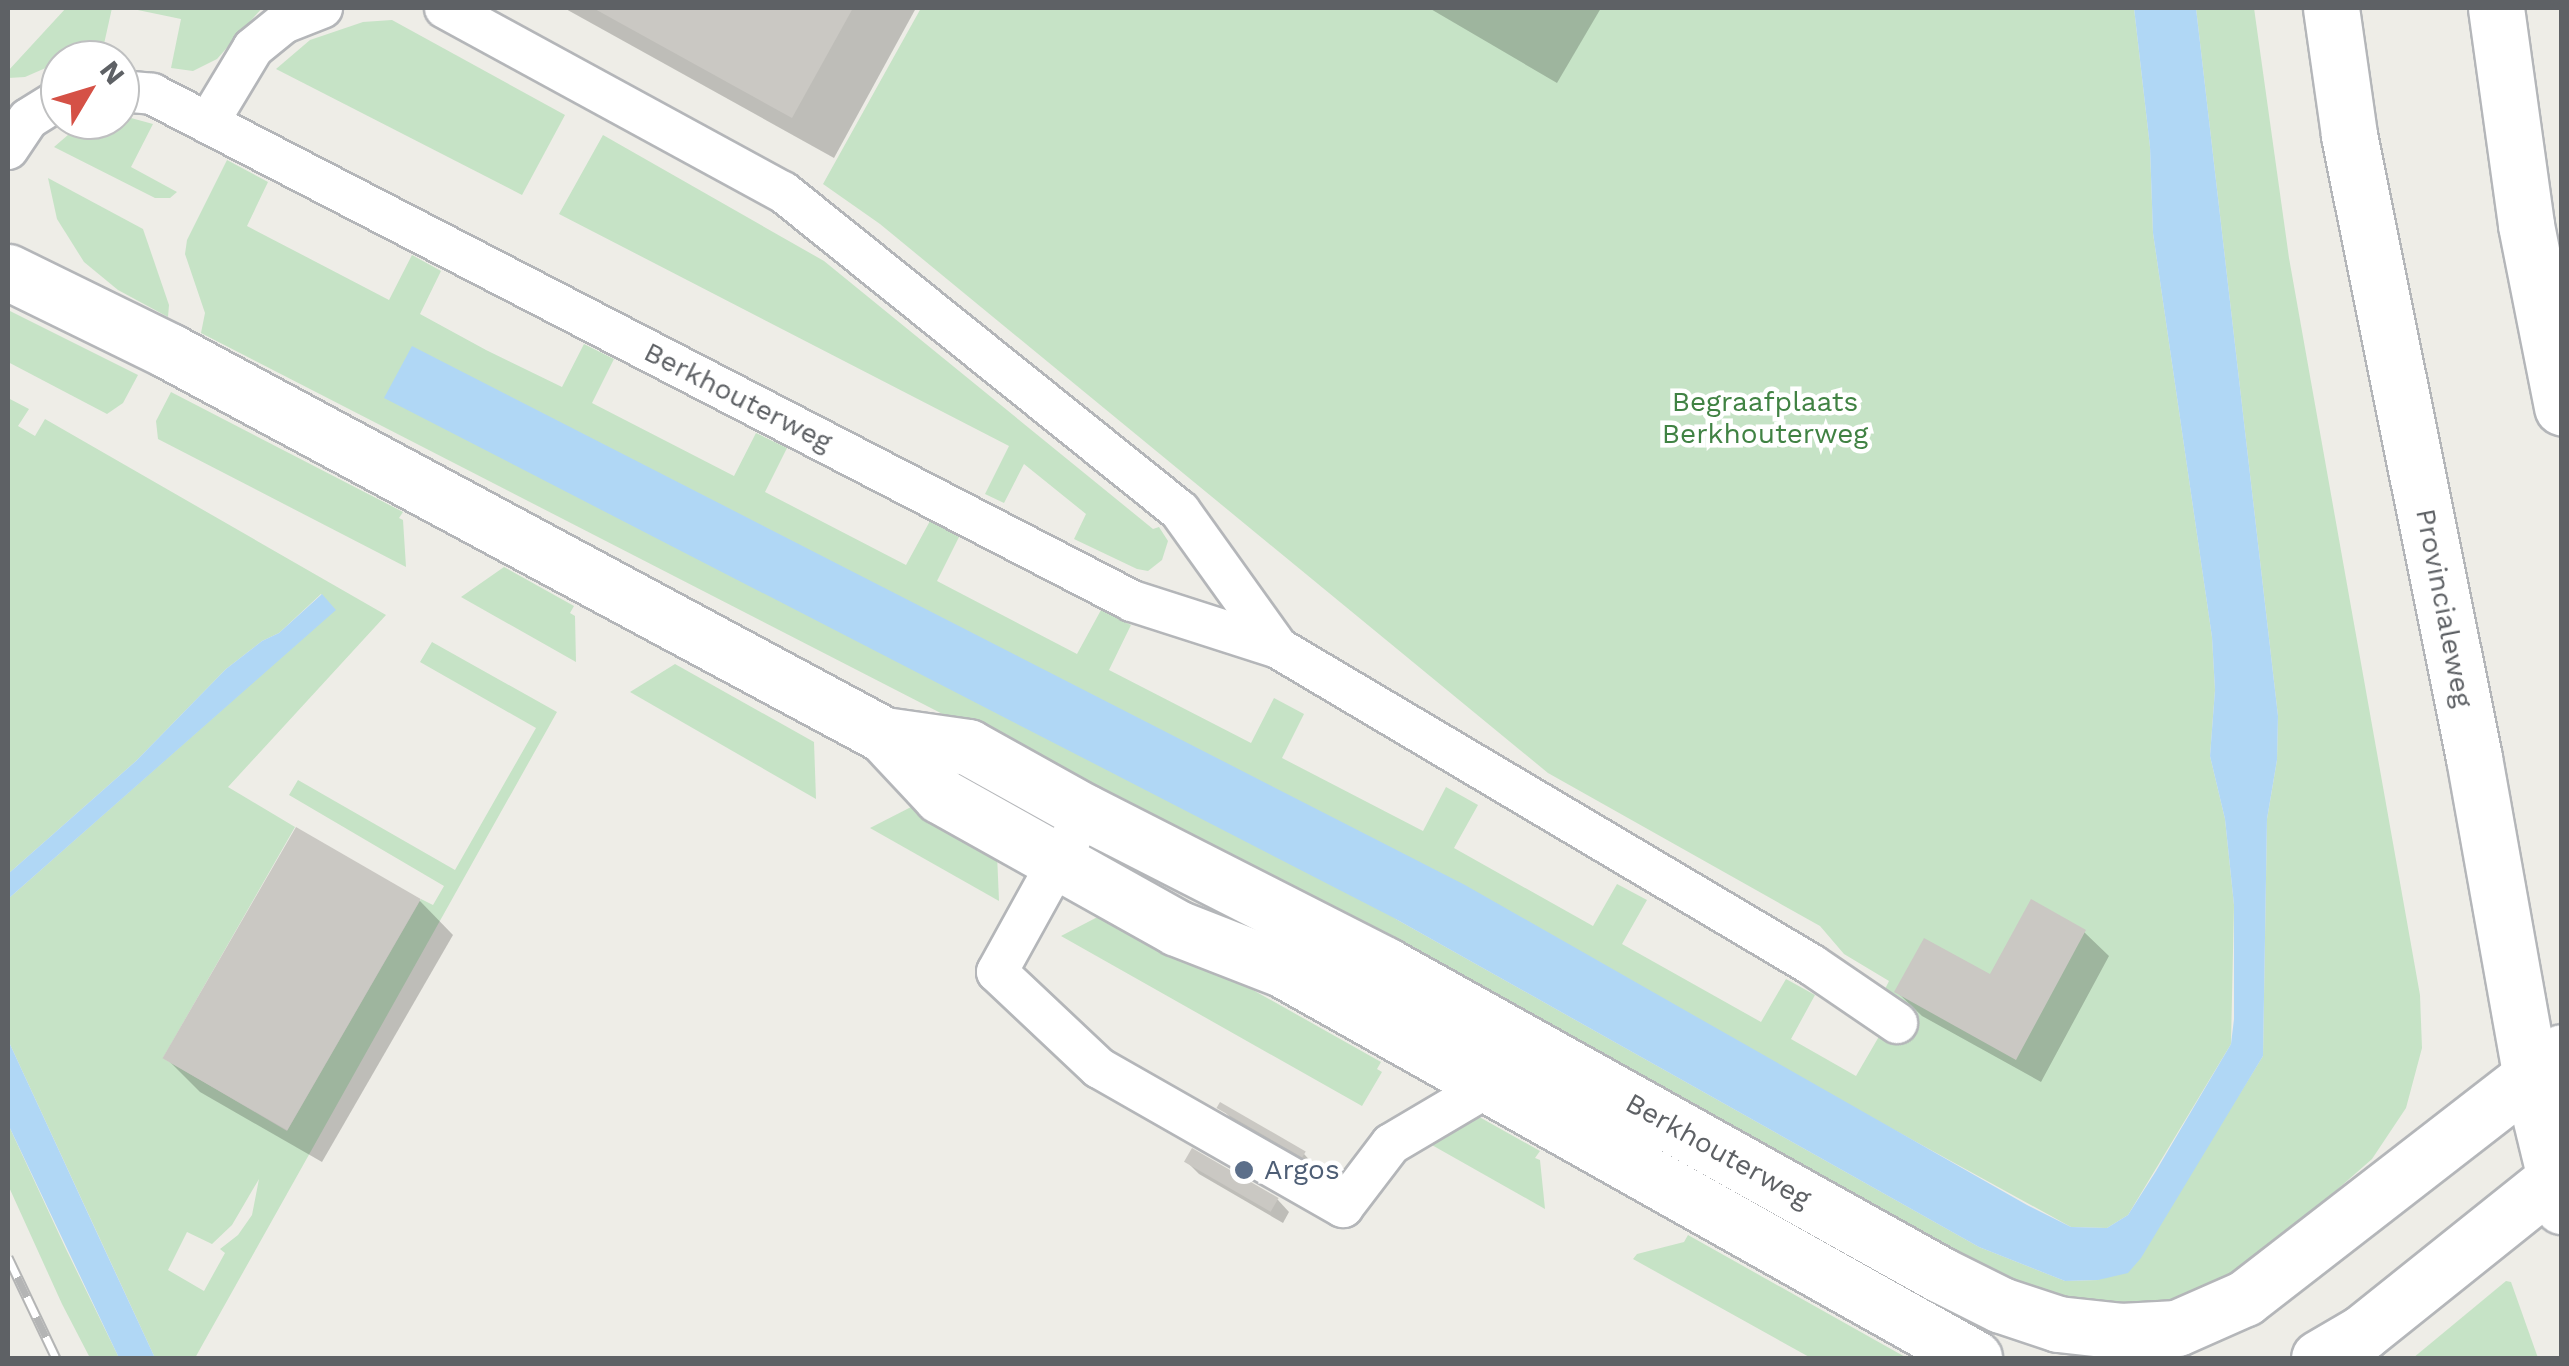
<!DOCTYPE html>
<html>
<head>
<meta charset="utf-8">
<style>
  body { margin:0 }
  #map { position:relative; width:2569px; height:1366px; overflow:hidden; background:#eeede7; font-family:"Work Sans",sans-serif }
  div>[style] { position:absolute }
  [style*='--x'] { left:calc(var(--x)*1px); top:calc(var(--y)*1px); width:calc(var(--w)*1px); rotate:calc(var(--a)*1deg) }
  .green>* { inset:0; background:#c6e3c6 }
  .water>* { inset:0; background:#b0d7f5 }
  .shadow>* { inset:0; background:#0003 }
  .building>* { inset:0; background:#cac8c3; transform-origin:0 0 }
  .roads { filter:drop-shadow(2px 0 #b4b6b9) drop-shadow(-2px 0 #b4b6b9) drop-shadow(0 2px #b4b6b9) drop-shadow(0 -2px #b4b6b9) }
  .service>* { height:40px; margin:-20px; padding:0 20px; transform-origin:20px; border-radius:20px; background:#fff }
  .secondary>* { height:55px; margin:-27.5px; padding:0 27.5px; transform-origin:27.5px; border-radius:27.5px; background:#fff }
  .rail>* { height:11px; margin-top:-5.5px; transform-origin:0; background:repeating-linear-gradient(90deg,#fff 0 22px,#b4b5b5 0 44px); box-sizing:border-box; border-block:2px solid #b4b5b5 }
  .dots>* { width:28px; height:28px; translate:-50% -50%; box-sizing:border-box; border:5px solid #fff; border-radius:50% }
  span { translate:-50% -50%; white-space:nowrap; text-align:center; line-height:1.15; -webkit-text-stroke:9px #fff; paint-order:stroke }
  .street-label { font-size:28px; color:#5e6165 }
  .park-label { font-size:28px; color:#408243 }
  .service-label { font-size:28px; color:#4e5e75 }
  .left { translate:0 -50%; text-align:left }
  .frame { position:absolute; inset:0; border:10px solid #5e6165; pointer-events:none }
  .north { position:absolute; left:40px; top:40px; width:100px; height:100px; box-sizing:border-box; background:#fff; border:2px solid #bfc0c1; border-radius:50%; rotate:52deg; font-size:28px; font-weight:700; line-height:40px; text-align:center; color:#5e6165 }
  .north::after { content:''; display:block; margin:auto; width:35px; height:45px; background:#d55146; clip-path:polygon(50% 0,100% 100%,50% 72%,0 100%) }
</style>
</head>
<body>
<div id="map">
  <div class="green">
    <div style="clip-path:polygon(66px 8px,112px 8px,102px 53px,73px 56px,25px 77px,8px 78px,8px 71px)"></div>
    <div style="clip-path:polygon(128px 8px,262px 8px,217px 59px,193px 71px,171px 68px,181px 19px)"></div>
    <div style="clip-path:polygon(921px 8px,2134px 8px,2150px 147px,2153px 233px,2212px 637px,2215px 690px,2210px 756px,2225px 819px,2234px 905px,2231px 1044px,2128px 1215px,2107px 1228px,2071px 1227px,1849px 1105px,1394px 918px,1979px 1247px,2065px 1281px,2098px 1280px,2226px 1116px,2263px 1056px,2267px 819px,2277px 760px,2278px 716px,2196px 8px,2254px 8px,2289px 258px,2420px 995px,2422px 1048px,2406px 1108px,2372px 1159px,2257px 1260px,2207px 1288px,2157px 1305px,2035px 1297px,1396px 947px,201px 333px,205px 313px,185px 254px,187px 240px,227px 160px,268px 182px,247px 226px,389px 300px,412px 255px,441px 271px,420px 314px,486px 350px,562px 387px,584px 344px,614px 359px,592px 403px,734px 476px,756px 433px,787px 448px,765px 492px,906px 565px,930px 521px,959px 537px,937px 581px,1077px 654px,1101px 610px,1131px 625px,1109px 670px,1251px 743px,1274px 698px,1304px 714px,1282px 758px,1423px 831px,1446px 787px,1478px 805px,1454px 848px,1593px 926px,1617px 884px,1647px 900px,1622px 944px,1761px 1022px,1786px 979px,1815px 995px,1791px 1039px,1856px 1076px,1881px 1033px,1882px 995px,1889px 981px,1844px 954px,1820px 926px,1548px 773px,880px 224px,823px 184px)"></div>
    <div style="clip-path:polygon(392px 20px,565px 115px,522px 195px,276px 69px,310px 40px,363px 22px)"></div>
    <div style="clip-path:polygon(120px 115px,153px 124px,131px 167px,177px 192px,170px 198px,155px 198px,54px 147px,83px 122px,120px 120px)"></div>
    <div style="clip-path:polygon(603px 135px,824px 261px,1153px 529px,1159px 527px,1168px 541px,1162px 560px,1148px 571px,1137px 569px,1074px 539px,1086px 514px,1024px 464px,1004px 503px,985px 494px,1009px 446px,559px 214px)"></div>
    <div style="clip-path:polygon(48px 178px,143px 229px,169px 305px,168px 317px,118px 290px,84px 262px,57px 219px)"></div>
    <div style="clip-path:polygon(8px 310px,138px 375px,123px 403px,107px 414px,8px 362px)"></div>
    <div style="clip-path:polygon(171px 392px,403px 512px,399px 518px,403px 520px,406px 567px,158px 439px,156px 421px)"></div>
    <div style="clip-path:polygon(evenodd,8px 398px,29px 409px,18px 426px,35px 436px,45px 419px,386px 615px,228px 787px,295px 827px,163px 1058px,287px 1131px,421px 899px,433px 905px,444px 886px,289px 795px,298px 780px,455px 870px,536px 728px,420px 662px,432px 642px,557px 712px,195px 1358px,155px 1358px,8px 1040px,8px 899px,335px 610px,321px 594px,279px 633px,262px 641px,226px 669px,136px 761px,8px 874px,8px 398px,259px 1179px,252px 1215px,238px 1235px,220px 1249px,225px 1253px,204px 1291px,168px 1270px,187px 1232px,212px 1244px,232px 1225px,259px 1179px)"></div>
    <div style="clip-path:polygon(504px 567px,574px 606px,570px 613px,575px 616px,576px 662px,461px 597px)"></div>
    <div style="clip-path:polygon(675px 664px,814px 742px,816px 799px,630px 692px)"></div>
    <div style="clip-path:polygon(913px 806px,997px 854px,999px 901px,870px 828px)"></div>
    <div style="clip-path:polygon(1111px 910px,1381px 1062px,1377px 1069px,1382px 1072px,1362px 1106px,1061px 936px)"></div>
    <div style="clip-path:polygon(1474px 1114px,1540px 1151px,1535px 1158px,1540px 1160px,1545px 1209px,1423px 1140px,1466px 1118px,1470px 1121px)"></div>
    <div style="clip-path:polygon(8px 1124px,65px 1247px,119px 1358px,90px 1358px,62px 1304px,8px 1185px)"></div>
    <div style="clip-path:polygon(1688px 1235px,1907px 1358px,1811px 1358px,1633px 1259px,1637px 1254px,1684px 1242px)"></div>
    <div style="clip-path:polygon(2506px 1281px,2511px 1282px,2538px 1358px,2413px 1358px)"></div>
  </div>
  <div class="water">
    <div style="clip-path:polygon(2134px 8px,2196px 8px,2278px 716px,2277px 760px,2267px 819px,2263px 1056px,2141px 1258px,2128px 1273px,2098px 1280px,2065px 1281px,1979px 1247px,1394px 918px,384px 398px,412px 346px,1465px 885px,2027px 1205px,2071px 1227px,2107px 1228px,2128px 1215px,2156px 1171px,2231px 1044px,2234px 1019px,2234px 905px,2225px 819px,2210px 756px,2215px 690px,2212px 637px,2153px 233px,2150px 147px)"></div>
    <div style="clip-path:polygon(322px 594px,336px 610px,8px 899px,8px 874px,136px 761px,226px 669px,262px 641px,279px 633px)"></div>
    <div style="clip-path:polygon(8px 1040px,103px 1246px,155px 1358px,119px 1358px,8px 1124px)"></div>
  </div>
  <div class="shadow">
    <div style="clip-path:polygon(564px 8px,916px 8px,834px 158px)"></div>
    <div style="clip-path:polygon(1429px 8px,1601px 8px,1557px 83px)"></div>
    <div style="clip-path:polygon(419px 900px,453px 935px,322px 1162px,200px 1092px,166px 1058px)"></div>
    <div style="clip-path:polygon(2084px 932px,2109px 956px,2041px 1082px,1922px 1016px,1897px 992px,1991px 978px)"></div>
    <div style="clip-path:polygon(1220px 1107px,1304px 1154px,1316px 1167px,1232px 1119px)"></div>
    <div style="clip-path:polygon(1187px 1162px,1278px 1200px,1289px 1212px,1283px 1223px,1199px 1174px)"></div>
  </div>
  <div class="building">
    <div style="clip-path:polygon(593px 8px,853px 8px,792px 118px)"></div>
    <div style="left:296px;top:827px;width:144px;height:267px;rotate:30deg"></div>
    <div style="clip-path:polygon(2031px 899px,2086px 930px,2016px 1060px,1894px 992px,1924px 938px,1990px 974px)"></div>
    <div style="left:1220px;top:1102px;width:99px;height:7px;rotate:30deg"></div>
    <div style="left:1192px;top:1148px;width:100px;height:16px;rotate:30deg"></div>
  </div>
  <div class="roads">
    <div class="service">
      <div style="--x:445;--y:8;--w:385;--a:28.6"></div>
      <div style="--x:783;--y:192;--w:509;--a:38.78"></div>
      <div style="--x:1180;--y:511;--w:168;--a:54.4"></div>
      <div style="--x:120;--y:91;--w:32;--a:5"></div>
      <div style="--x:152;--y:94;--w:1103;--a:27.35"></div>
      <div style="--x:1132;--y:601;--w:153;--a:17.8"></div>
      <div style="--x:1278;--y:648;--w:621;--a:30.69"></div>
      <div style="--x:1812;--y:965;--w:103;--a:34.3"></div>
      <div style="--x:208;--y:123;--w:87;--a:-59"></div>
      <div style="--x:253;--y:48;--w:40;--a:-39"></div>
      <div style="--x:284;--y:23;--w:41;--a:-21.5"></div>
      <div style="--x:8;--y:149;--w:36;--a:-56"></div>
      <div style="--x:28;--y:119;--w:38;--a:-32"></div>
      <div style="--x:1071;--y:838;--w:153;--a:118.9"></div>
      <div style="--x:997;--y:972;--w:140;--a:43.3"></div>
      <div style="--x:1099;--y:1068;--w:281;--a:29.7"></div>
      <div style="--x:1343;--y:1207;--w:79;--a:-52.7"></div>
      <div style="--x:1391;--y:1144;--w:114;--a:-30.6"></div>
    </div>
    <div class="secondary">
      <div style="--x:2331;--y:8;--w:128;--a:81.9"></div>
      <div style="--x:2349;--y:135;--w:635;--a:78.65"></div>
      <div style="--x:2474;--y:758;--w:326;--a:79.9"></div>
      <div style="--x:2531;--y:1079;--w:131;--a:76.3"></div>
      <div style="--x:2496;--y:8;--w:219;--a:82.1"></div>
      <div style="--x:2526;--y:225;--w:186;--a:78.8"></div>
      <div style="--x:8;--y:272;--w:179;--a:26.1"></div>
      <div style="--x:169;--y:351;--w:812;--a:28.24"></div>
      <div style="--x:884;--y:735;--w:83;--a:46.9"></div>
      <div style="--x:941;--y:796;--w:270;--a:29.2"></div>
      <div style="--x:1177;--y:928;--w:113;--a:21.3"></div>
      <div style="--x:1282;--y:969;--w:794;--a:29.34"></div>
      <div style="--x:884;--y:735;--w:85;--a:8.1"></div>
      <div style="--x:968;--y:747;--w:134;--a:29.1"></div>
      <div style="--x:1085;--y:812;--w:337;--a:27"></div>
      <div style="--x:1385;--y:965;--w:634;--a:29.15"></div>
      <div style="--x:1939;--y:1274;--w:69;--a:26.6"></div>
      <div style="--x:2001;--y:1305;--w:60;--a:18.4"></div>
      <div style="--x:2058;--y:1324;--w:63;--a:6.3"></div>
      <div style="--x:2121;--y:1331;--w:56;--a:-3.1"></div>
      <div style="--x:2177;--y:1328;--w:74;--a:-23.8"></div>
      <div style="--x:2245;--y:1298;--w:401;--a:-37.8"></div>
      <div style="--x:2319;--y:1358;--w:50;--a:-30.2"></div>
      <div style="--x:2362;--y:1333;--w:256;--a:-38.7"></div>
    </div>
  </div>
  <div class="rail">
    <div style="--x:8;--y:1257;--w:112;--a:64.6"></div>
  </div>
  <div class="dots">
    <div style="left:1244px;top:1170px;background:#5c6f8a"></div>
  </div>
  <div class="street-label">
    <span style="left:738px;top:397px;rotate:27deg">Berkhouterweg</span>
    <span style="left:2444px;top:608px;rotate:79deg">Provincialeweg</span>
    <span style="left:1718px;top:1151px;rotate:29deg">Berkhouterweg</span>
  </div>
  <div class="park-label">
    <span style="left:1765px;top:418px">Begraafplaats<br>Berkhouterweg</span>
  </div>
  <div class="service-label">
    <span class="left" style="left:1264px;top:1170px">Argos</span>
  </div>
  <div class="frame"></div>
  <div class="north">N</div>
</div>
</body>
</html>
